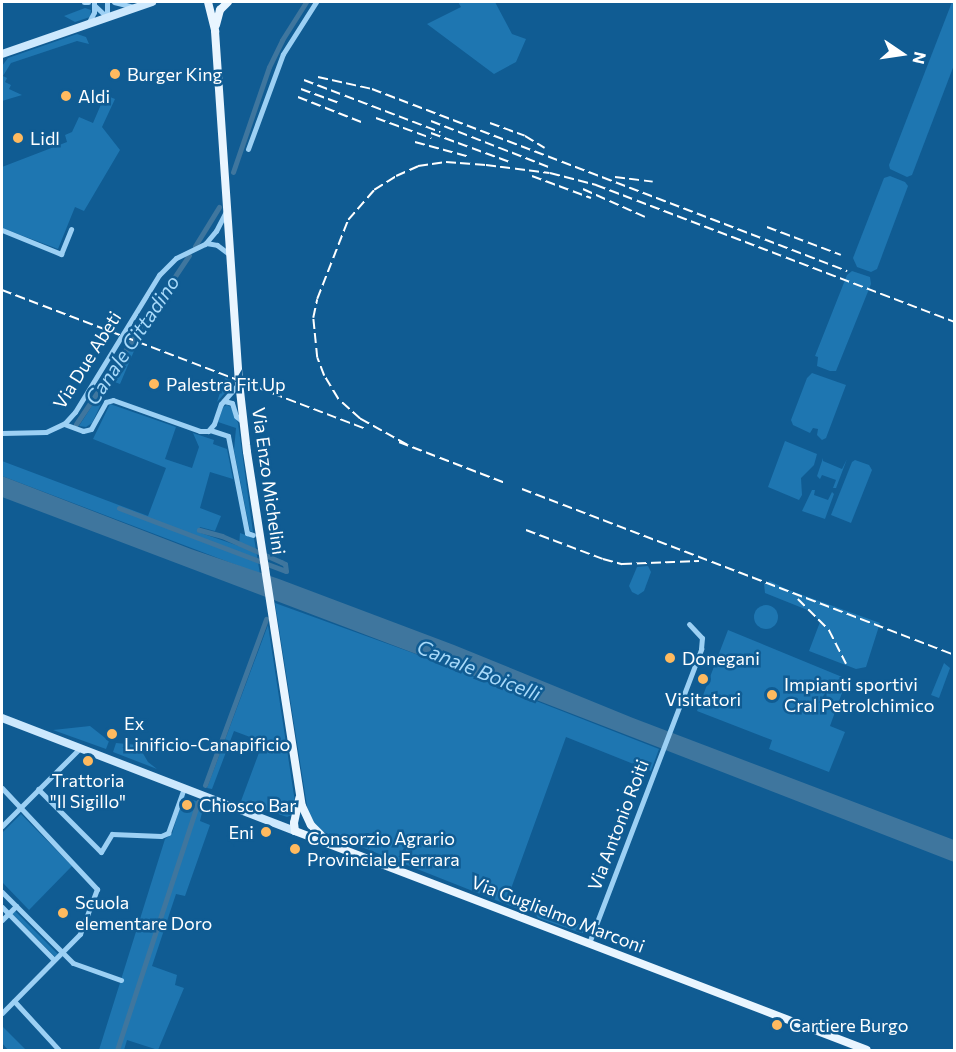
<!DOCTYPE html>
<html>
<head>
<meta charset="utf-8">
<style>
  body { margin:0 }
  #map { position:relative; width:956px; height:1052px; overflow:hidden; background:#105c93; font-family:Commissioner,sans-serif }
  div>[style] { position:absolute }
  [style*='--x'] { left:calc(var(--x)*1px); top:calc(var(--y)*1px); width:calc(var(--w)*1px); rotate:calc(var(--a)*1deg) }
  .green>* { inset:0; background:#1e76b1; transform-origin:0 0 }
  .round { border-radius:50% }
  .water>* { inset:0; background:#3f769e }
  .canal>* { height:5px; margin:-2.5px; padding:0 2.5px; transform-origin:2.5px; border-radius:2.5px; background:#3f769e }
  .minor>* { height:5px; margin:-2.5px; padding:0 2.5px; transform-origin:2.5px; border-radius:2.5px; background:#9cd0f4 }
  .secondary>* { height:8px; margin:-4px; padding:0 4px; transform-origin:4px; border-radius:4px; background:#cce8fd }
  .primary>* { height:8px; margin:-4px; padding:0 4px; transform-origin:4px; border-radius:4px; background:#e9f5ff }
  .rail>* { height:1.5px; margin-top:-0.75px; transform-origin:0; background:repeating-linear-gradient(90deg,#fff 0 10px,transparent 0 14.5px) }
  .dots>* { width:16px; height:16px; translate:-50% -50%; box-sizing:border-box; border:3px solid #105c93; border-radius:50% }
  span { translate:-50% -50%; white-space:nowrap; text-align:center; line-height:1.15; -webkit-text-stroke:5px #105c93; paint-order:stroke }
  .poi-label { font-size:18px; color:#fff }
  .left { translate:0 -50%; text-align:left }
  .right { translate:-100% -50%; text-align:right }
  .street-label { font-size:18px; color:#fff }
  .water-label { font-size:20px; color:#a8dafa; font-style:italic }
  .frame { position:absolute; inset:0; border:3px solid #fff; pointer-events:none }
  .north { position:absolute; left:872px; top:24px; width:60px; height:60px; -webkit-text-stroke:4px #105c93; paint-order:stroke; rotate:103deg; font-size:16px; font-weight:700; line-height:24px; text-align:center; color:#fff }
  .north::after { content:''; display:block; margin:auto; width:21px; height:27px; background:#fff; clip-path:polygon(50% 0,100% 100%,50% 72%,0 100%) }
</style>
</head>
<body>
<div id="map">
  <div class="green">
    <div style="clip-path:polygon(458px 2px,495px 2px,512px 34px,526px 39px,516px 62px,494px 74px,427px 24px,461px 7px)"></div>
    <div style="clip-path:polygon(952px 2px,954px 2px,954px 65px,912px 175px,907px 177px,890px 169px,889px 165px)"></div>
    <div style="clip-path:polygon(85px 8px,91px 10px,90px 17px,75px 22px,64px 16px)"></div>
    <div style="clip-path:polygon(77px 34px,86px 37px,89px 44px,77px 41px,11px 63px,3px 76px,7px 78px,5px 82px,11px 85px,9px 89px,22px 95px,2px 101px,2px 66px,8px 58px)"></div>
    <div style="clip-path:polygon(105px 95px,115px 99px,102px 127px,120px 150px,84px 211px,75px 207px,58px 249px,2px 228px,2px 167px,67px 142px,65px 135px,72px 132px,79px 117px,93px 123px)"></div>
    <div style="clip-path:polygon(890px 176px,905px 182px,908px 186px,877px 269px,871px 272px,857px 267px,853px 258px,884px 178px)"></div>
    <div style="clip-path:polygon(852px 271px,870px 277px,871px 284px,836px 371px,830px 371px,817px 366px,818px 357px,815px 356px,847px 275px)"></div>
    <div style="clip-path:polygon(133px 342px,137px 344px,120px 384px,112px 381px,92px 423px,86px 427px,79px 426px)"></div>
    <div style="clip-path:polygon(812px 373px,846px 385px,826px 438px,822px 440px,817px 435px,818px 429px,813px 428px,810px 433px,793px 425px,791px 420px,807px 378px)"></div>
    <div style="clip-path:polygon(225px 378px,233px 381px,233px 384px,217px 402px)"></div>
    <div style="clip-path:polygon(110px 404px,176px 427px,165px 459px,192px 468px,199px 447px,193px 433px,214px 440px,213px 444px,227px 449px,233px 479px,210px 472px,200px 508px,221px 516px,215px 531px,200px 527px,198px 532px,239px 546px,240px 533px,254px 538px,260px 574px,2px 476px,2px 461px,148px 516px,166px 468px,93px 439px)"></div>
    <div style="clip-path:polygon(227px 405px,231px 407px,238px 423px,253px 532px,250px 531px,234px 450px,236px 428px,218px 422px,223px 407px)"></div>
    <div style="clip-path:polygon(785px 441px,817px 454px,814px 465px,801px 478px,802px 495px,799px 500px,768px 487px)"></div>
    <div style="clip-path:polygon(823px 458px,823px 461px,842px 469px,847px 459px,836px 488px,833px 488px,836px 480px,822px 475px,820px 479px,817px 476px)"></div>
    <div style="clip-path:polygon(855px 460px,869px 465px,872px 470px,851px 523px,831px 515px,852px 462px)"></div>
    <div style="clip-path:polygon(812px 490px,815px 490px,814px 495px,828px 500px,832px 492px,834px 494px,825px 519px,802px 511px)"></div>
    <div style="clip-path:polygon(637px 567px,648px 566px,651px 572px,644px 591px,638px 595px,632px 592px,629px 586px)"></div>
    <div style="clip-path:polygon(770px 581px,786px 589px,880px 623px,866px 667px,856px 669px,809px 651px,820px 622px,810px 611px,765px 593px,764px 584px)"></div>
    <div style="clip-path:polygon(275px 603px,413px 653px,659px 749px,651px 771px,566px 737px,508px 897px,531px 907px,526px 912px,326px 833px,316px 828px,310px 818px,307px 806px)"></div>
    <div class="round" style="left:754px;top:605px;width:24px;height:24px"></div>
    <div style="clip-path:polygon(268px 625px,295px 802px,292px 815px,287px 817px,241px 801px,263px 742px,234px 731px,212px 789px,207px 788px)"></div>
    <div style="clip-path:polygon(728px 630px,847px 679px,830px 726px,845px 732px,829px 772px,769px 749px,772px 740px,697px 711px)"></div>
    <div style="clip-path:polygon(944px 663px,950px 668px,939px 698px,931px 695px)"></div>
    <div style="clip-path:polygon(90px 726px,109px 741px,106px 749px,53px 730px)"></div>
    <div style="clip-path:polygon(116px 743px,138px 745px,148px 762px,157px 769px,113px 752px)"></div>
    <div style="clip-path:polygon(183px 796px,204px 804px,200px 821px,210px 825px,185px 896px,176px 894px,152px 966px,177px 975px,175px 985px,184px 988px,158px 1050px,127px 1040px,124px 1050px,99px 1050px,165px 839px,172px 834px)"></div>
    <div style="clip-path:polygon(21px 814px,72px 866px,29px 910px,2px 882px,2px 833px)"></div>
    <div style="clip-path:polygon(536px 909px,592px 929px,588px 933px,581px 933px,538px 918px,535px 914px)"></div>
    <div style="left:15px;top:911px;width:61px;height:4px;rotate:45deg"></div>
    <div style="clip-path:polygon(2px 1026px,26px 1050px,8px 1050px,2px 1043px)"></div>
  </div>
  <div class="water">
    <div style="clip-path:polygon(2px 476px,191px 549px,279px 579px,454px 645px,633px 718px,954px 840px,954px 862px,498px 685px,2px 497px)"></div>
  </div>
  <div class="canal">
    <div style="--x:233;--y:172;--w:111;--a:-71.1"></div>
    <div style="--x:269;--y:67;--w:30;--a:-64"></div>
    <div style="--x:282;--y:40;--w:45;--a:-57.7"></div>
    <div style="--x:195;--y:246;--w:46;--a:-58.4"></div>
    <div style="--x:76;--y:424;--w:203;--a:-56.2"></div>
    <div style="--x:119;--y:508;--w:178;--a:20.7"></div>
    <div style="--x:286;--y:571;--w:7;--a:-98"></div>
    <div style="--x:285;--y:564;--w:4;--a:-153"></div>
    <div style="--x:281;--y:562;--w:64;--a:-156.2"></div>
    <div style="--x:222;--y:536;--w:24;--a:-165"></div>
    <div style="--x:205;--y:785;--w:177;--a:-69.8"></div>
    <div style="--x:117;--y:1050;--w:261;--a:-71.9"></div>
  </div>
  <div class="minor">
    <div style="--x:84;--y:2;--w:4;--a:0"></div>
    <div style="--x:114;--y:2;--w:21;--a:14"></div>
    <div style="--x:94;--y:5;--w:18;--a:43"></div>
    <div style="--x:107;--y:17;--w:15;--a:-90"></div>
    <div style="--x:88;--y:24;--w:13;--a:-63"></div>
    <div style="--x:94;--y:12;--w:10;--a:-90"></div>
    <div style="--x:248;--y:149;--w:101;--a:-69.8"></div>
    <div style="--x:283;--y:54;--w:62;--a:-57.6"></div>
    <div style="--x:2;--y:230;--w:64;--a:22.1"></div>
    <div style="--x:61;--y:254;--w:27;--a:-68"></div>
    <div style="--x:206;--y:243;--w:11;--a:10"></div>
    <div style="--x:217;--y:245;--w:15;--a:37"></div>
    <div style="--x:224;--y:401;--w:8;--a:14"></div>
    <div style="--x:232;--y:403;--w:14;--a:73"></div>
    <div style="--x:236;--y:416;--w:9;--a:41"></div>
    <div style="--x:64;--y:424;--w:20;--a:20"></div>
    <div style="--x:83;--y:431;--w:8;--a:-14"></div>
    <div style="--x:91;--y:429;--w:31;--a:-61"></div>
    <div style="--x:106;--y:402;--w:7;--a:-16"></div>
    <div style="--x:113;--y:400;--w:92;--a:19.6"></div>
    <div style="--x:200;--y:431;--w:8;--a:0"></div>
    <div style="--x:208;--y:431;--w:9;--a:-49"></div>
    <div style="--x:214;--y:424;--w:21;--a:-71"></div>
    <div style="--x:221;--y:404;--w:28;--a:-49"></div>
    <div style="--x:210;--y:430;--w:19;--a:18"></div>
    <div style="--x:228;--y:436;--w:99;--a:78.9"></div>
    <div style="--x:247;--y:533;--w:6;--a:18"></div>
    <div style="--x:2;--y:433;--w:44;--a:-1.3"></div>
    <div style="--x:46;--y:432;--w:21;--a:-25"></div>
    <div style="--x:65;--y:423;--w:15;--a:-48"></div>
    <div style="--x:75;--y:412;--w:161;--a:-58.5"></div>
    <div style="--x:159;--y:275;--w:24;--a:-45"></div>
    <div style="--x:176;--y:258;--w:32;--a:-26"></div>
    <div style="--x:205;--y:244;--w:17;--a:-50"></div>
    <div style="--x:216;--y:231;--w:22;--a:-63"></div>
    <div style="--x:2;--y:788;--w:139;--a:46.8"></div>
    <div style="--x:97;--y:889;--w:48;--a:110.7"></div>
    <div style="--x:80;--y:934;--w:111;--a:134.6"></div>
    <div style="--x:38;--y:789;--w:89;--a:45"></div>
    <div style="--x:101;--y:852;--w:21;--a:-59"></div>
    <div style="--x:112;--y:834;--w:49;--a:2.3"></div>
    <div style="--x:161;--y:836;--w:8;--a:-23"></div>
    <div style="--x:168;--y:833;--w:48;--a:-70.4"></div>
    <div style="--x:2;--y:826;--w:110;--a:-45"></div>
    <div style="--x:2;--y:892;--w:100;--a:45"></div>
    <div style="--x:73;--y:963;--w:51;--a:19.5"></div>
    <div style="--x:2;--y:907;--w:74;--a:45.5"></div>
    <div style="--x:2;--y:920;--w:20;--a:-45"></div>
    <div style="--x:589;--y:943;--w:315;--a:-69.1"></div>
    <div style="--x:701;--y:649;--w:11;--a:-85"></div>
    <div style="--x:702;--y:638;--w:19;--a:-133"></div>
    <div style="--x:14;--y:1001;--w:67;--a:47.4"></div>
  </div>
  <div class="secondary">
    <div style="--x:2;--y:54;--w:159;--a:-19.1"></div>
    <div style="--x:2;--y:718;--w:314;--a:21.1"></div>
  </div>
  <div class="primary">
    <div style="--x:208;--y:2;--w:30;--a:76"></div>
    <div style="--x:215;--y:31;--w:352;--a:86.1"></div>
    <div style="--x:239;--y:382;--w:70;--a:83.5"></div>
    <div style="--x:247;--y:452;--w:358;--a:81.2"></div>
    <div style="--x:302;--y:806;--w:21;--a:65"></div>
    <div style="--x:311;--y:825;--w:27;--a:45"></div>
    <div style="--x:216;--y:25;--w:16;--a:-75"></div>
    <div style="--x:220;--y:10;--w:11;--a:-45"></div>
    <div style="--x:295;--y:831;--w:612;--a:20.95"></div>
    <div style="--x:295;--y:831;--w:8;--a:-97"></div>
    <div style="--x:294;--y:823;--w:25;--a:-78"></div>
  </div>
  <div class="rail">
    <div style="--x:318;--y:77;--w:55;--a:12.5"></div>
    <div style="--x:372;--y:89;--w:509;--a:20.96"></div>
    <div style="--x:304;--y:80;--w:146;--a:20.9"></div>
    <div style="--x:301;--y:89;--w:40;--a:20.2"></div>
    <div style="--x:298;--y:97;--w:68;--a:21.6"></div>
    <div style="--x:376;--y:118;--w:59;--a:20"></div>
    <div style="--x:431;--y:121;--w:129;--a:21.4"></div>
    <div style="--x:490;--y:123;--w:37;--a:20"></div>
    <div style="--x:525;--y:136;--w:23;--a:31"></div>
    <div style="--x:431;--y:133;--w:84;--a:20.2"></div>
    <div style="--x:415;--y:142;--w:57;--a:15.3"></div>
    <div style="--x:532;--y:176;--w:63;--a:20.4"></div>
    <div style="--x:615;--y:177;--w:38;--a:7"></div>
    <div style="--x:583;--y:189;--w:68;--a:24.3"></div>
    <div style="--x:767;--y:227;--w:79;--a:20.7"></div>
    <div style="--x:2;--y:290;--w:390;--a:20.9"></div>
    <div style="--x:399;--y:442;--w:114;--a:21.1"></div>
    <div style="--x:407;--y:445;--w:54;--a:-151"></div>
    <div style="--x:360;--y:419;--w:30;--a:-138"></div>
    <div style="--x:338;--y:399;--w:27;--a:-121"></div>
    <div style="--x:324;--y:376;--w:19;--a:-111"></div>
    <div style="--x:317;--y:358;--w:40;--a:-95.7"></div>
    <div style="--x:313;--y:318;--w:19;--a:-78"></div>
    <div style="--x:317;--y:299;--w:85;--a:-68.6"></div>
    <div style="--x:348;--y:220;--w:40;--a:-49"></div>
    <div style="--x:374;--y:190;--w:26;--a:-32"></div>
    <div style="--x:396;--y:176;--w:24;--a:-24"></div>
    <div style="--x:418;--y:166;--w:28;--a:-8"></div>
    <div style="--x:446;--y:162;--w:40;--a:4.3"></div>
    <div style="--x:486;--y:165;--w:64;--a:7.1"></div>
    <div style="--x:550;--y:173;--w:48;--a:14.6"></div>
    <div style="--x:596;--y:185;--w:383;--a:20.9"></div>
    <div style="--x:522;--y:489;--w:463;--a:21"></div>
    <div style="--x:526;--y:530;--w:82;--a:20.6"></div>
    <div style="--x:603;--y:559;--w:20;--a:15"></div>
    <div style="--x:622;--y:564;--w:77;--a:-2.2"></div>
    <div style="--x:798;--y:599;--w:44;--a:45"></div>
    <div style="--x:829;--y:630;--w:38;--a:63"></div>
  </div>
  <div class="dots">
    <div style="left:115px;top:74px;background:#ffba5f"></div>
    <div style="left:66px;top:96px;background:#ffba5f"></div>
    <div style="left:18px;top:138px;background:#ffba5f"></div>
    <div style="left:154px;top:384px;background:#ffba5f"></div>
    <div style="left:670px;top:658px;background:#ffba5f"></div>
    <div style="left:703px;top:679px;background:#ffba5f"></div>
    <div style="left:772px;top:695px;background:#ffba5f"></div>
    <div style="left:112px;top:734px;background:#ffba5f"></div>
    <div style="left:88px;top:761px;background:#ffba5f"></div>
    <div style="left:187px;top:805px;background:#ffba5f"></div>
    <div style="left:266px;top:832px;background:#ffba5f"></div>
    <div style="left:295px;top:849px;background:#ffba5f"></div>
    <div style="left:63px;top:913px;background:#ffba5f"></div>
    <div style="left:777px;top:1025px;background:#ffba5f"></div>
  </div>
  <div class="poi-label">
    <span class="left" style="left:127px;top:74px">Burger King</span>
    <span class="left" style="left:78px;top:96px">Aldi</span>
    <span class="left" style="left:30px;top:138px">Lidl</span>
    <span class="left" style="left:166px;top:384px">Palestra Fit Up</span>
    <span class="left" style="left:682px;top:658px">Donegani</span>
    <span class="left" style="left:784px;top:695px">Impianti sportivi<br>Cral Petrolchimico</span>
    <span style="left:703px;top:699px">Visitatori</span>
    <span class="left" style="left:124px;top:734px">Ex<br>Linificio-Canapificio</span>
    <span style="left:88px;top:791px">Trattoria<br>"Il Sigillo"</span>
    <span class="left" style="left:199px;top:805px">Chiosco Bar</span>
    <span class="right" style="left:254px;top:832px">Eni</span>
    <span class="left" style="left:307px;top:849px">Consorzio Agrario<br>Provinciale Ferrara</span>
    <span class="left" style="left:75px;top:913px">Scuola<br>elementare Doro</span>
    <span class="left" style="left:789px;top:1025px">Cartiere Burgo</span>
  </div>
  <div class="street-label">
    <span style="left:87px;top:360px;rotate:-58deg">Via Due Abeti</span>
    <span style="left:269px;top:481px;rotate:82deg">Via Enzo Michelini</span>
    <span style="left:618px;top:825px;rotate:-69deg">Via Antonio Roiti</span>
    <span style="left:558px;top:914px;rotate:21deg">Via Guglielmo Marconi</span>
  </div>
  <div class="water-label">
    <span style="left:132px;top:340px;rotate:-56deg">Canale Cittadino</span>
    <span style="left:479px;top:670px;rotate:22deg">Canale Boicelli</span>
  </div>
  <div class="frame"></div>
  <div class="north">N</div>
</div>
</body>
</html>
